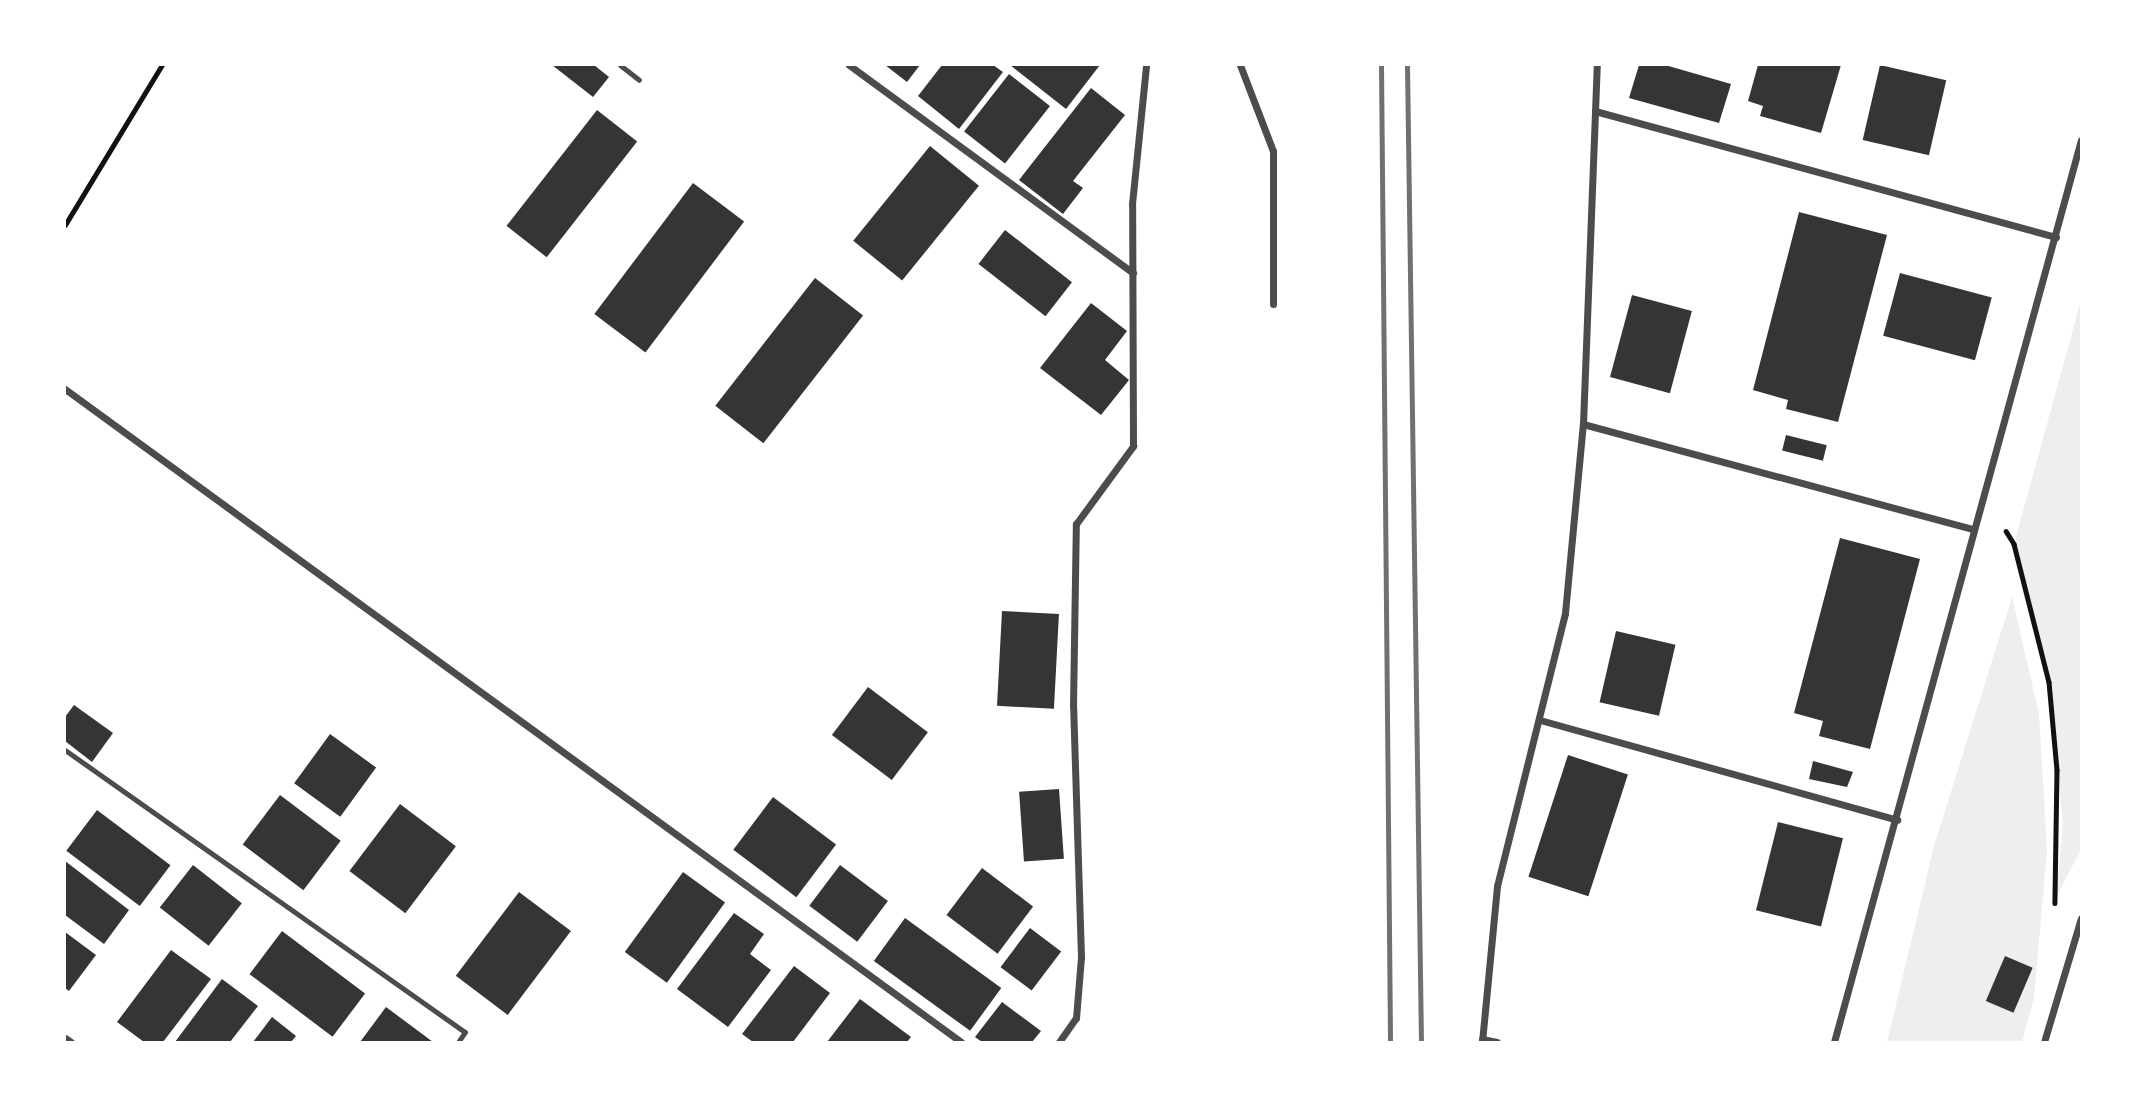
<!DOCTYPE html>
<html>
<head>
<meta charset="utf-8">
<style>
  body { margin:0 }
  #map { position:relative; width:2146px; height:1107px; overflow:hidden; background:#fff; font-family:"Open Sans",sans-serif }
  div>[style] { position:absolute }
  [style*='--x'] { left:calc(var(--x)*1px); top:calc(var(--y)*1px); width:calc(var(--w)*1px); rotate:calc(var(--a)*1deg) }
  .green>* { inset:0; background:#eee }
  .building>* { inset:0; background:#353535; transform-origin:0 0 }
  .path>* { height:4.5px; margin:-2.25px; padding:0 2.25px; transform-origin:2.25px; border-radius:2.25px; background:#111 }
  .service>* { height:5px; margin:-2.5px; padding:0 2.5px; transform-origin:2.5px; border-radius:2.5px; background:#4c4c4c }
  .minor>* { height:7px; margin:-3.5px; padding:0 3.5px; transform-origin:3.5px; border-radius:3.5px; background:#4c4c4c }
  .rail>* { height:5px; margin:-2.5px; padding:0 2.5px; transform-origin:2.5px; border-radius:2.5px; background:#707070 }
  span { translate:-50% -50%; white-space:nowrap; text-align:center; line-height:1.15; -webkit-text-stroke:5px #fff; paint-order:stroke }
  .frame { position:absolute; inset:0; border:66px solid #fff; pointer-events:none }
</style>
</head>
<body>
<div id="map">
  <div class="green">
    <div style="clip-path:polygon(2081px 300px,2081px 849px,2056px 898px,2063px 824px,2049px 682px,2014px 544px)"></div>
    <div style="clip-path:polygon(2012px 597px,2039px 714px,2047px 850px,2034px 998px,2022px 1042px,1887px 1042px,1934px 846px)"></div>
  </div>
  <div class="building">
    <div style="clip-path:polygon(552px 65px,594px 65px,609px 77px,593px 97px)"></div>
    <div style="clip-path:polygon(885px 65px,920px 65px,907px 82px)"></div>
    <div style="clip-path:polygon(942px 65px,993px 65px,1003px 72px,959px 129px,918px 96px)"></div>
    <div style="clip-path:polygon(1010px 65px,1100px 65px,1066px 109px)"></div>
    <div style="clip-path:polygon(1639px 65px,1665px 65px,1731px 84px,1719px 123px,1629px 98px)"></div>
    <div style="clip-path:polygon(1758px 65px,1841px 65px,1821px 133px,1760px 116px,1763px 106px,1748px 101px)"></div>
    <div style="left:1880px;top:65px;width:68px;height:77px;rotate:13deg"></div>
    <div style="left:1009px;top:74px;width:52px;height:73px;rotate:38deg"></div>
    <div style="clip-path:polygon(1091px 88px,1125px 115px,1073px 181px,1083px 188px,1063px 214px,1019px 180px)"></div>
    <div style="left:597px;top:110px;width:51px;height:147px;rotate:38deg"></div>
    <div style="left:930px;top:146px;width:63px;height:122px;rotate:39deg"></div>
    <div style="left:693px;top:183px;width:64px;height:164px;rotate:37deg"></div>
    <div style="clip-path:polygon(1799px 212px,1887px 235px,1838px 422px,1786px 409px,1788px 400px,1753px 390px)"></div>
    <div style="left:1005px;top:230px;width:85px;height:43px;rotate:38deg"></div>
    <div style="left:1900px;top:273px;width:95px;height:65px;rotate:15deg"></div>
    <div style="left:815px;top:278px;width:61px;height:162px;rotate:38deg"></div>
    <div style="left:1632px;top:295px;width:62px;height:85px;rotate:15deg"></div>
    <div style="clip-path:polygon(1091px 303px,1127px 331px,1105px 360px,1129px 380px,1101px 415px,1040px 368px)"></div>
    <div style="left:1786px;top:435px;width:42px;height:16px;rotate:14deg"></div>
    <div style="clip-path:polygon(1840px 538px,1920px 559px,1870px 749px,1819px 736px,1823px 721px,1794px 713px)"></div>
    <div style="left:1002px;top:611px;width:57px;height:95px;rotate:3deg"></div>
    <div style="left:1616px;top:631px;width:61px;height:73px;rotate:13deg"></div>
    <div style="left:868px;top:687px;width:75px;height:60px;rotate:37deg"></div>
    <div style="clip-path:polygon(74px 705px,113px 733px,92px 762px,65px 741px,65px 717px)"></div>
    <div style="left:330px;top:734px;width:57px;height:61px;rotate:36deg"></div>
    <div style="left:1568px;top:755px;width:63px;height:128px;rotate:18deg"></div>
    <div style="clip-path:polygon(1813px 761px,1853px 772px,1847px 787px,1809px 779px)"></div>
    <div style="left:1059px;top:789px;width:70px;height:40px;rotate:86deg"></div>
    <div style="left:280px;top:795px;width:76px;height:62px;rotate:37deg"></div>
    <div style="left:773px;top:797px;width:79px;height:66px;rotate:37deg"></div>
    <div style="left:400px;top:804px;width:70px;height:84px;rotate:37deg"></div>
    <div style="left:97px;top:810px;width:92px;height:51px;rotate:37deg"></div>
    <div style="left:1778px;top:822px;width:67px;height:91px;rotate:14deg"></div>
    <div style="clip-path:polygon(65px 861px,129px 910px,104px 944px,65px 915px)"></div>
    <div style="left:193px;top:865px;width:62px;height:54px;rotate:38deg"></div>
    <div style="left:840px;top:865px;width:60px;height:51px;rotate:37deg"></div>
    <div style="left:982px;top:868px;width:64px;height:59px;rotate:37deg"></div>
    <div style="left:683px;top:872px;width:52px;height:99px;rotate:36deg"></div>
    <div style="left:519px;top:892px;width:65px;height:105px;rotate:37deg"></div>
    <div style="clip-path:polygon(734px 913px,764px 934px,750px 954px,771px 970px,728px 1027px,677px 989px)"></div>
    <div style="left:905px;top:918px;width:119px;height:53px;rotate:36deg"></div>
    <div style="left:1030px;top:928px;width:39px;height:49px;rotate:37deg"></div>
    <div style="left:282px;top:931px;width:104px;height:54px;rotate:37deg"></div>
    <div style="clip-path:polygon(65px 932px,96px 955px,69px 991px,65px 988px)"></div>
    <div style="clip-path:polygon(171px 950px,211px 979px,163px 1042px,144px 1042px,117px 1022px)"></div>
    <div style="left:2005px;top:956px;width:30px;height:49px;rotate:23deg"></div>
    <div style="clip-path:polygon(794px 966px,830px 993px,793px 1042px,753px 1042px,742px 1034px)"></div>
    <div style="clip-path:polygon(222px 979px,258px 1006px,230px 1042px,175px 1042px)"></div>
    <div style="clip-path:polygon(860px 999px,911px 1037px,907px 1042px,827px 1042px)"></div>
    <div style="clip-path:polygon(1002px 1002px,1041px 1031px,1032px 1042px,982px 1042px,975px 1037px)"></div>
    <div style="clip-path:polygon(386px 1007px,433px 1042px,360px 1042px)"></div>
    <div style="clip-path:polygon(272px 1017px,296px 1036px,291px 1042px,253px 1042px)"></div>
  </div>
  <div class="path">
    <div style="--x:65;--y:225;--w:187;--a:-58.8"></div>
    <div style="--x:2006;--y:531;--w:15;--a:58"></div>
    <div style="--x:2014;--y:544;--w:142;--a:75.8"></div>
    <div style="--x:2049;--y:682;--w:88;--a:84.8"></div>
    <div style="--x:2057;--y:770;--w:133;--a:90.9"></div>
  </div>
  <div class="service">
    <div style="--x:620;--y:65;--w:24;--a:38"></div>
    <div style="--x:65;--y:750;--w:489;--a:35.2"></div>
    <div style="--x:465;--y:1032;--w:12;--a:125"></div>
  </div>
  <div class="minor">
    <div style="--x:849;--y:65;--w:352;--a:36.2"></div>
    <div style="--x:1240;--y:65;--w:92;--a:69"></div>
    <div style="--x:1273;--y:151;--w:153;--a:90"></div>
    <div style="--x:1595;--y:111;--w:478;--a:15.3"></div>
    <div style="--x:65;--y:389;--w:1109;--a:36.08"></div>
    <div style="--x:1583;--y:424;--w:403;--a:15.1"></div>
    <div style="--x:1540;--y:720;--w:371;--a:15.6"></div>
    <div style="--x:65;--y:1038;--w:7;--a:34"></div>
    <div style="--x:1482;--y:1039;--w:15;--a:11"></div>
    <div style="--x:1059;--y:1042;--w:29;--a:-55"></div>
    <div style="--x:1076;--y:1018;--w:61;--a:-85.3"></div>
    <div style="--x:1081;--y:957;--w:251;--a:-91.8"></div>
    <div style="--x:1073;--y:706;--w:182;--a:-89.1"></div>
    <div style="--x:1076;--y:524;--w:97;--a:-53.8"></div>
    <div style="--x:1133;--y:446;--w:242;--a:-90.2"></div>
    <div style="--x:1132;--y:204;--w:140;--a:-84.2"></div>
    <div style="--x:1482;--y:1042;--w:157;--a:-84.5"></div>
    <div style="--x:1497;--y:886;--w:281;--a:-76"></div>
    <div style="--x:1565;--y:613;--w:190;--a:-84.6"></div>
    <div style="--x:1583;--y:424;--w:359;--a:-87.8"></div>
    <div style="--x:1834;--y:1042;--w:935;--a:-74.69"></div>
    <div style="--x:2044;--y:1042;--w:129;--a:-73.4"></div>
  </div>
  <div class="rail">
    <div style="--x:1381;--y:65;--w:977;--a:89.47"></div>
    <div style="--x:1407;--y:65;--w:977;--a:89.18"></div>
  </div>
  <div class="frame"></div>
</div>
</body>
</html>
